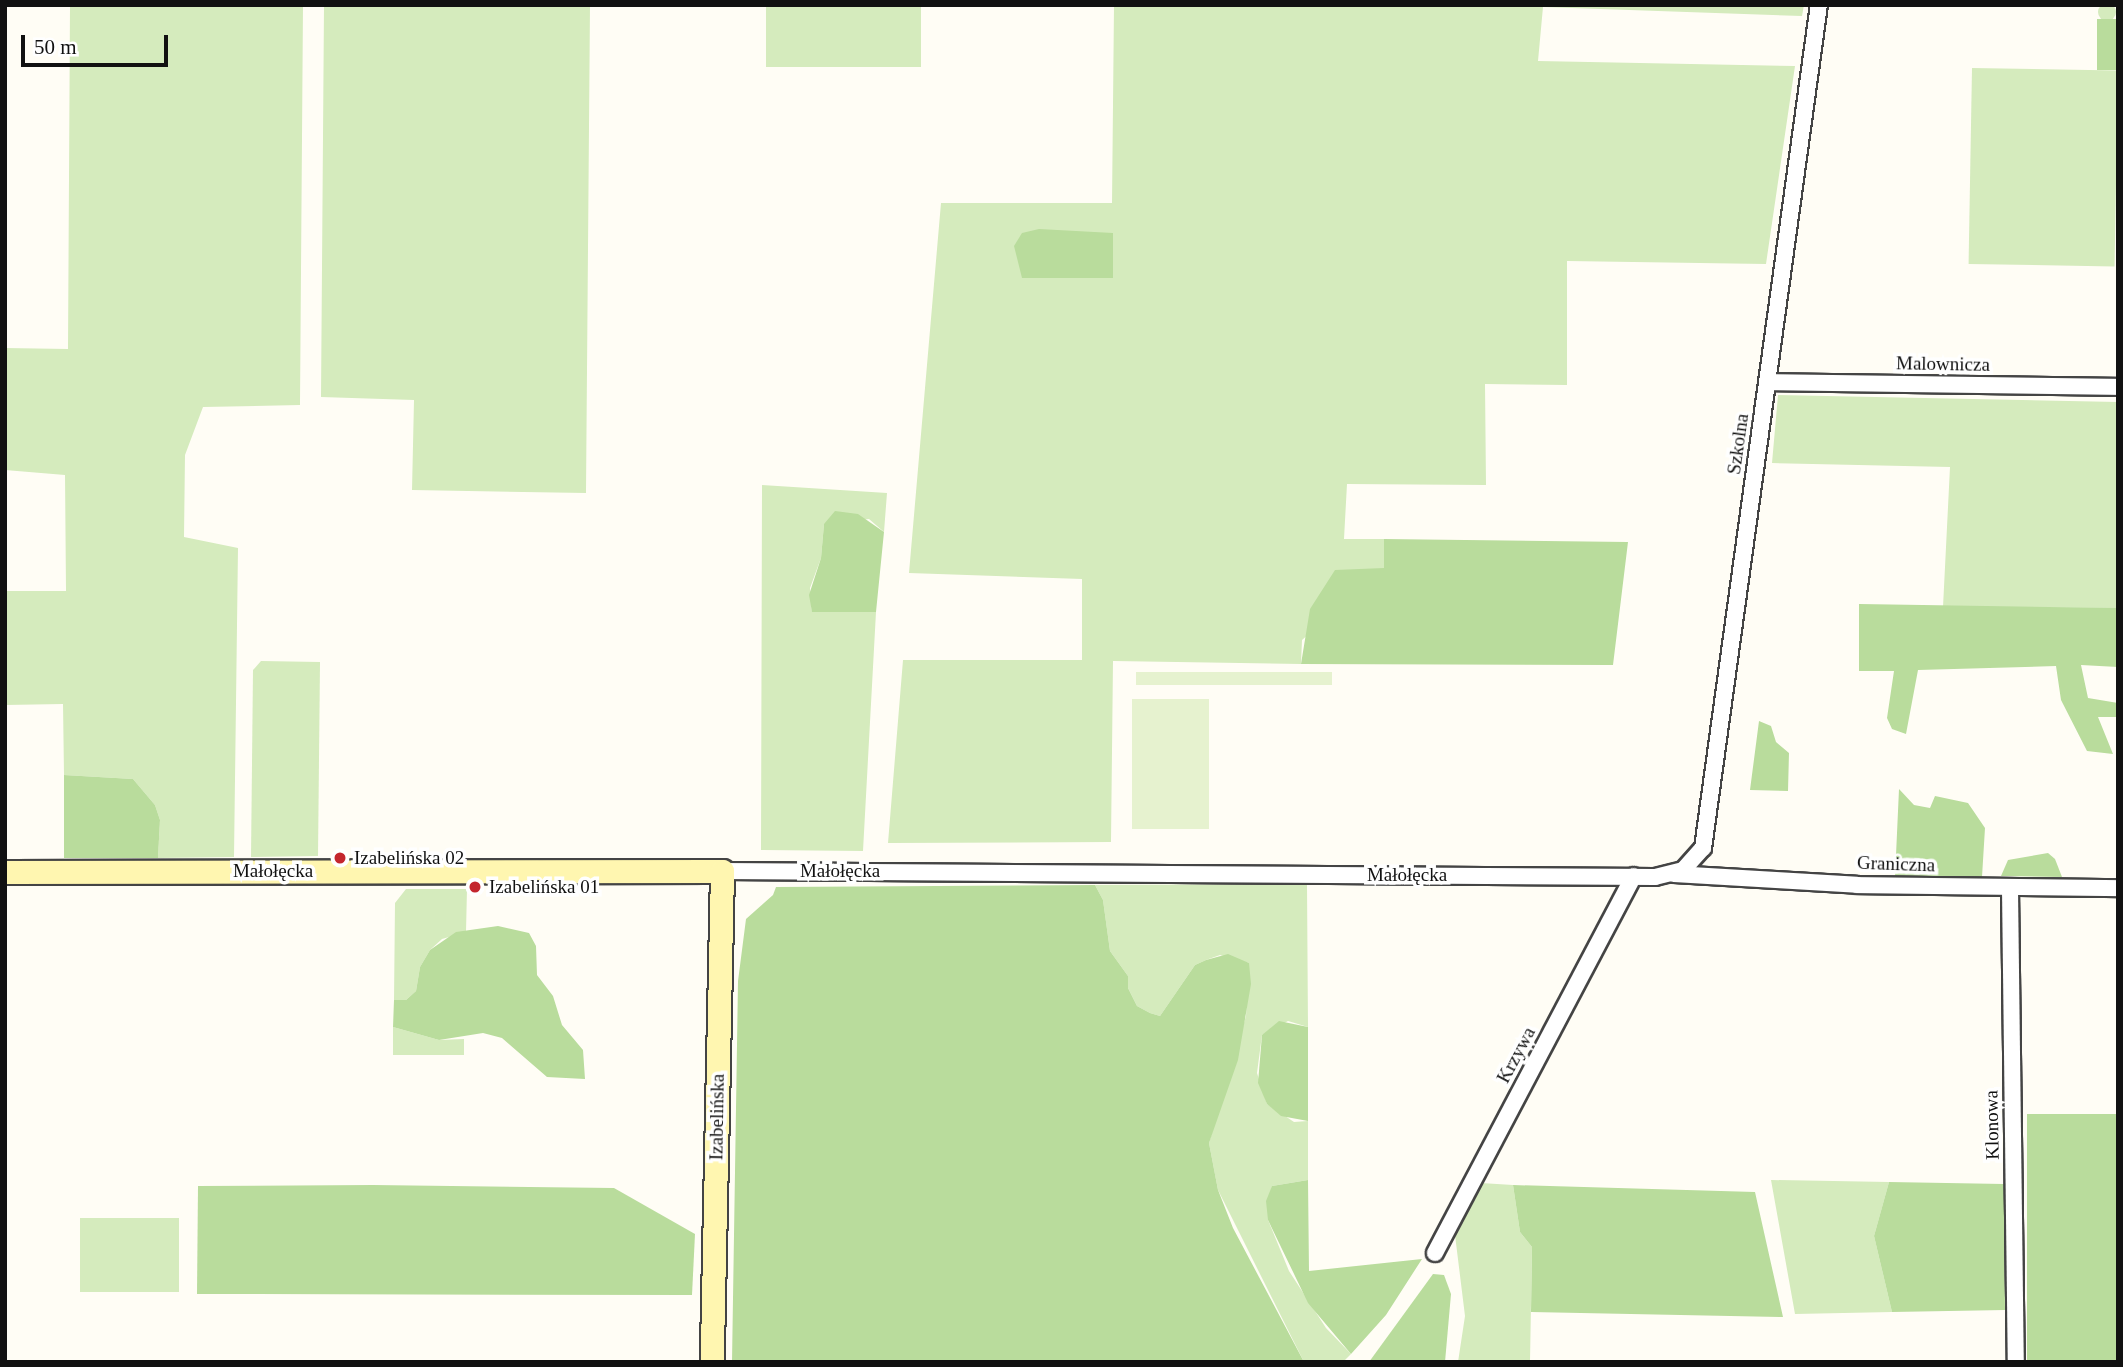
<!DOCTYPE html>
<html>
<head>
<meta charset="utf-8">
<style>
  body { margin:0 }
  #map { position:relative; width:2123px; height:1367px; overflow:hidden; background:#fffdf5; font-family:Georgia,serif }
  div>[style] { position:absolute }
  [style*='--x'] { left:calc(var(--x)*1px); top:calc(var(--y)*1px); width:calc(var(--w)*1px); rotate:calc(var(--a)*1deg) }
  .green>* { inset:0; background:#d5ebbd; transform-origin:0 0 }
  .round { border-radius:50% }
  .forest>* { inset:0; background:#b9dc9c; transform-origin:0 0 }
  .pitch>* { inset:0; background:#e6f2cf; transform-origin:0 0 }
  .roads { filter:drop-shadow(2px 0 #444) drop-shadow(-2px 0 #444) drop-shadow(0 2px #444) drop-shadow(0 -2px #444) }
  .street>* { height:16px; margin:-8px; padding:0 8px; transform-origin:8px; border-radius:8px; background:#fff }
  .secondary>* { height:23px; margin:-11.5px; padding:0 11.5px; transform-origin:11.5px; border-radius:11.5px; background:#fff6b0 }
  .dots>* { width:19px; height:19px; translate:-50% -50%; box-sizing:border-box; border:4px solid #fff; border-radius:50% }
  span { translate:-50% -50%; white-space:nowrap; text-align:center; line-height:1.15; -webkit-text-stroke:7px #fff; paint-order:stroke }
  .street-label { font-size:19px; color:#111 }
  .poi-label { font-size:19px; color:#111 }
  .left { translate:0 -50%; text-align:left }
  .frame { position:absolute; inset:0; border:7px solid #111; pointer-events:none }
  .scale { position:absolute; left:21px; top:35px; width:147px; height:32px; box-sizing:border-box; border:4px solid #111; border-top:0; padding-left:9px; font-size:21px; line-height:24px; white-space:nowrap; color:#111; -webkit-text-stroke:5px #fff; paint-order:stroke }
</style>
</head>
<body>
<div id="map">
  <div class="green">
    <div class="round" style="left:2098px;top:3px;width:18px;height:18px"></div>
    <div style="clip-path:polygon(70px 5px,303px 5px,300px 405px,203px 407px,185px 455px,184px 537px,238px 548px,234px 857px,158px 858px,160px 820px,155px 805px,133px 779px,64px 775px,63px 704px,5px 705px,5px 591px,66px 591px,65px 475px,5px 470px,5px 348px,68px 349px)"></div>
    <div style="clip-path:polygon(324px 5px,590px 5px,586px 493px,412px 490px,414px 400px,321px 397px)"></div>
    <div style="left:766px;top:5px;width:155px;height:62px"></div>
    <div style="clip-path:polygon(1114px 5px,1804px 5px,1802px 16px,1543px 7px,1538px 61px,1795px 66px,1766px 264px,1567px 261px,1567px 385px,1485px 384px,1486px 485px,1347px 484px,1344px 539px,1384px 539px,1384px 568px,1302px 640px,1301px 664px,1113px 661px,1111px 842px,888px 843px,903px 660px,1082px 660px,1082px 579px,909px 573px,941px 203px,1112px 203px)"></div>
    <div style="left:1972px;top:68px;width:146px;height:196px;rotate:1deg"></div>
    <div style="clip-path:polygon(1778px 395px,2118px 402px,2118px 608px,1943px 607px,1950px 467px,1772px 463px)"></div>
    <div style="clip-path:polygon(762px 485px,887px 493px,884px 532px,869px 519px,824px 524px,821px 558px,810px 588px,812px 612px,876px 612px,863px 851px,761px 850px)"></div>
    <div style="clip-path:polygon(261px 661px,320px 662px,318px 856px,251px 857px,253px 670px)"></div>
    <div style="clip-path:polygon(1307px 884px,1308px 1027px,1288px 1021px,1262px 1035px,1257px 1073px,1267px 1104px,1294px 1122px,1308px 1121px,1308px 1180px,1272px 1186px,1268px 1220px,1289px 1271px,1326px 1328px,1351px 1354px,1343px 1362px,1304px 1362px,1218px 1190px,1209px 1143px,1246px 1016px,1249px 963px,1220px 955px,1206px 960px,1195px 965px,1160px 1016px,1150px 1013px,1137px 1006px,1128px 988px,1128px 976px,1110px 951px,1103px 900px,1095px 885px)"></div>
    <div style="clip-path:polygon(406px 889px,467px 889px,466px 932px,442px 939px,430px 950px,420px 967px,416px 991px,406px 1000px,394px 1000px,395px 903px)"></div>
    <div style="clip-path:polygon(393px 1027px,439px 1040px,464px 1039px,464px 1055px,393px 1055px)"></div>
    <div style="clip-path:polygon(1771px 1180px,1889px 1182px,1874px 1236px,1892px 1312px,1795px 1314px)"></div>
    <div style="clip-path:polygon(1481px 1183px,1513px 1185px,1520px 1232px,1532px 1247px,1530px 1362px,1458px 1362px,1465px 1316px,1455px 1235px)"></div>
    <div style="left:80px;top:1218px;width:99px;height:74px"></div>
  </div>
  <div class="forest">
    <div style="left:2097px;top:19px;width:21px;height:51px"></div>
    <div style="clip-path:polygon(1039px 229px,1113px 233px,1113px 278px,1022px 278px,1014px 246px,1022px 233px)"></div>
    <div style="clip-path:polygon(835px 511px,858px 514px,884px 532px,876px 612px,812px 612px,809px 595px,821px 558px,824px 524px)"></div>
    <div style="clip-path:polygon(1384px 539px,1628px 542px,1613px 665px,1301px 664px,1310px 609px,1335px 570px,1384px 568px)"></div>
    <div style="clip-path:polygon(1859px 604px,2118px 608px,2118px 667px,2081px 665px,2088px 698px,2118px 703px,2118px 717px,2098px 717px,2113px 754px,2087px 751px,2061px 700px,2056px 666px,1918px 670px,1906px 734px,1892px 729px,1887px 718px,1894px 671px,1859px 671px)"></div>
    <div style="clip-path:polygon(1759px 721px,1771px 726px,1776px 742px,1789px 753px,1788px 791px,1750px 790px)"></div>
    <div style="clip-path:polygon(64px 775px,133px 779px,155px 805px,160px 820px,158px 858px,64px 858px)"></div>
    <div style="clip-path:polygon(1899px 789px,1914px 805px,1930px 808px,1935px 796px,1968px 803px,1985px 828px,1982px 877px,1895px 877px)"></div>
    <div style="clip-path:polygon(2048px 853px,2055px 859px,2062px 877px,2001px 876px,2008px 860px)"></div>
    <div style="clip-path:polygon(1095px 885px,1103px 900px,1110px 951px,1128px 976px,1128px 988px,1137px 1006px,1150px 1013px,1160px 1016px,1195px 965px,1206px 960px,1228px 954px,1249px 963px,1251px 984px,1238px 1060px,1209px 1143px,1218px 1190px,1233px 1228px,1304px 1362px,732px 1362px,738px 981px,746px 919px,773px 895px,776px 887px)"></div>
    <div style="clip-path:polygon(498px 926px,529px 933px,536px 946px,537px 975px,553px 996px,562px 1025px,583px 1050px,585px 1079px,547px 1077px,502px 1038px,483px 1033px,439px 1040px,393px 1027px,394px 1000px,406px 1000px,416px 991px,420px 967px,430px 950px,456px 932px)"></div>
    <div style="clip-path:polygon(1279px 1021px,1308px 1027px,1308px 1121px,1281px 1116px,1267px 1104px,1258px 1083px,1262px 1035px)"></div>
    <div style="left:2118px;top:1114px;width:248px;height:91px;rotate:90deg"></div>
    <div style="clip-path:polygon(1308px 1180px,1309px 1271px,1422px 1259px,1386px 1315px,1351px 1354px,1308px 1303px,1268px 1220px,1266px 1201px,1272px 1186px)"></div>
    <div style="clip-path:polygon(1889px 1182px,2004px 1184px,2005px 1310px,1892px 1312px,1874px 1236px)"></div>
    <div style="clip-path:polygon(373px 1185px,614px 1188px,695px 1234px,692px 1295px,197px 1294px,198px 1186px)"></div>
    <div style="clip-path:polygon(1513px 1185px,1755px 1192px,1783px 1317px,1531px 1312px,1532px 1247px,1520px 1232px)"></div>
    <div style="clip-path:polygon(1433px 1274px,1444px 1275px,1451px 1294px,1445px 1362px,1369px 1362px)"></div>
  </div>
  <div class="pitch">
    <div style="left:1136px;top:672px;width:196px;height:13px"></div>
    <div style="left:1132px;top:699px;width:77px;height:130px"></div>
  </div>
  <div class="roads">
    <div class="street">
      <div style="--x:1767;--y:382;--w:351;--a:0.8"></div>
      <div style="--x:722;--y:871;--w:933;--a:0.37"></div>
      <div style="--x:1655;--y:877;--w:29;--a:-14"></div>
      <div style="--x:1683;--y:870;--w:30;--a:-48"></div>
      <div style="--x:1703;--y:848;--w:851;--a:-82.17"></div>
      <div style="--x:1674;--y:874;--w:183;--a:3.4"></div>
      <div style="--x:1857;--y:885;--w:261;--a:0.7"></div>
      <div style="--x:2010;--y:889;--w:473;--a:89.3"></div>
      <div style="--x:1435;--y:1253;--w:426;--a:-62.2"></div>
    </div>
    <div class="secondary">
      <div style="--x:5;--y:872;--w:717;--a:-0.08"></div>
      <div style="--x:722;--y:871;--w:491;--a:91.2"></div>
    </div>
  </div>
  <div class="dots">
    <div style="left:340px;top:858px;background:#c4262e"></div>
    <div style="left:475px;top:887px;background:#c4262e"></div>
  </div>
  <div class="street-label">
    <span style="left:1943px;top:364px;rotate:1deg">Malownicza</span>
    <span style="left:1738px;top:444px;rotate:-82deg">Szkolna</span>
    <span style="left:1896px;top:864px;rotate:2deg">Graniczna</span>
    <span style="left:273px;top:871px">Małołęcka</span>
    <span style="left:840px;top:871px">Małołęcka</span>
    <span style="left:1407px;top:875px">Małołęcka</span>
    <span style="left:1516px;top:1055px;rotate:-62deg">Krzywa</span>
    <span style="left:717px;top:1117px;rotate:-89deg">Izabelińska</span>
    <span style="left:1992px;top:1125px;rotate:-91deg">Klonowa</span>
  </div>
  <div class="poi-label">
    <span class="left" style="left:354px;top:858px">Izabelińska 02</span>
    <span class="left" style="left:489px;top:887px">Izabelińska 01</span>
  </div>
  <div class="frame"></div>
  <div class="scale">50 m</div>
</div>
</body>
</html>
